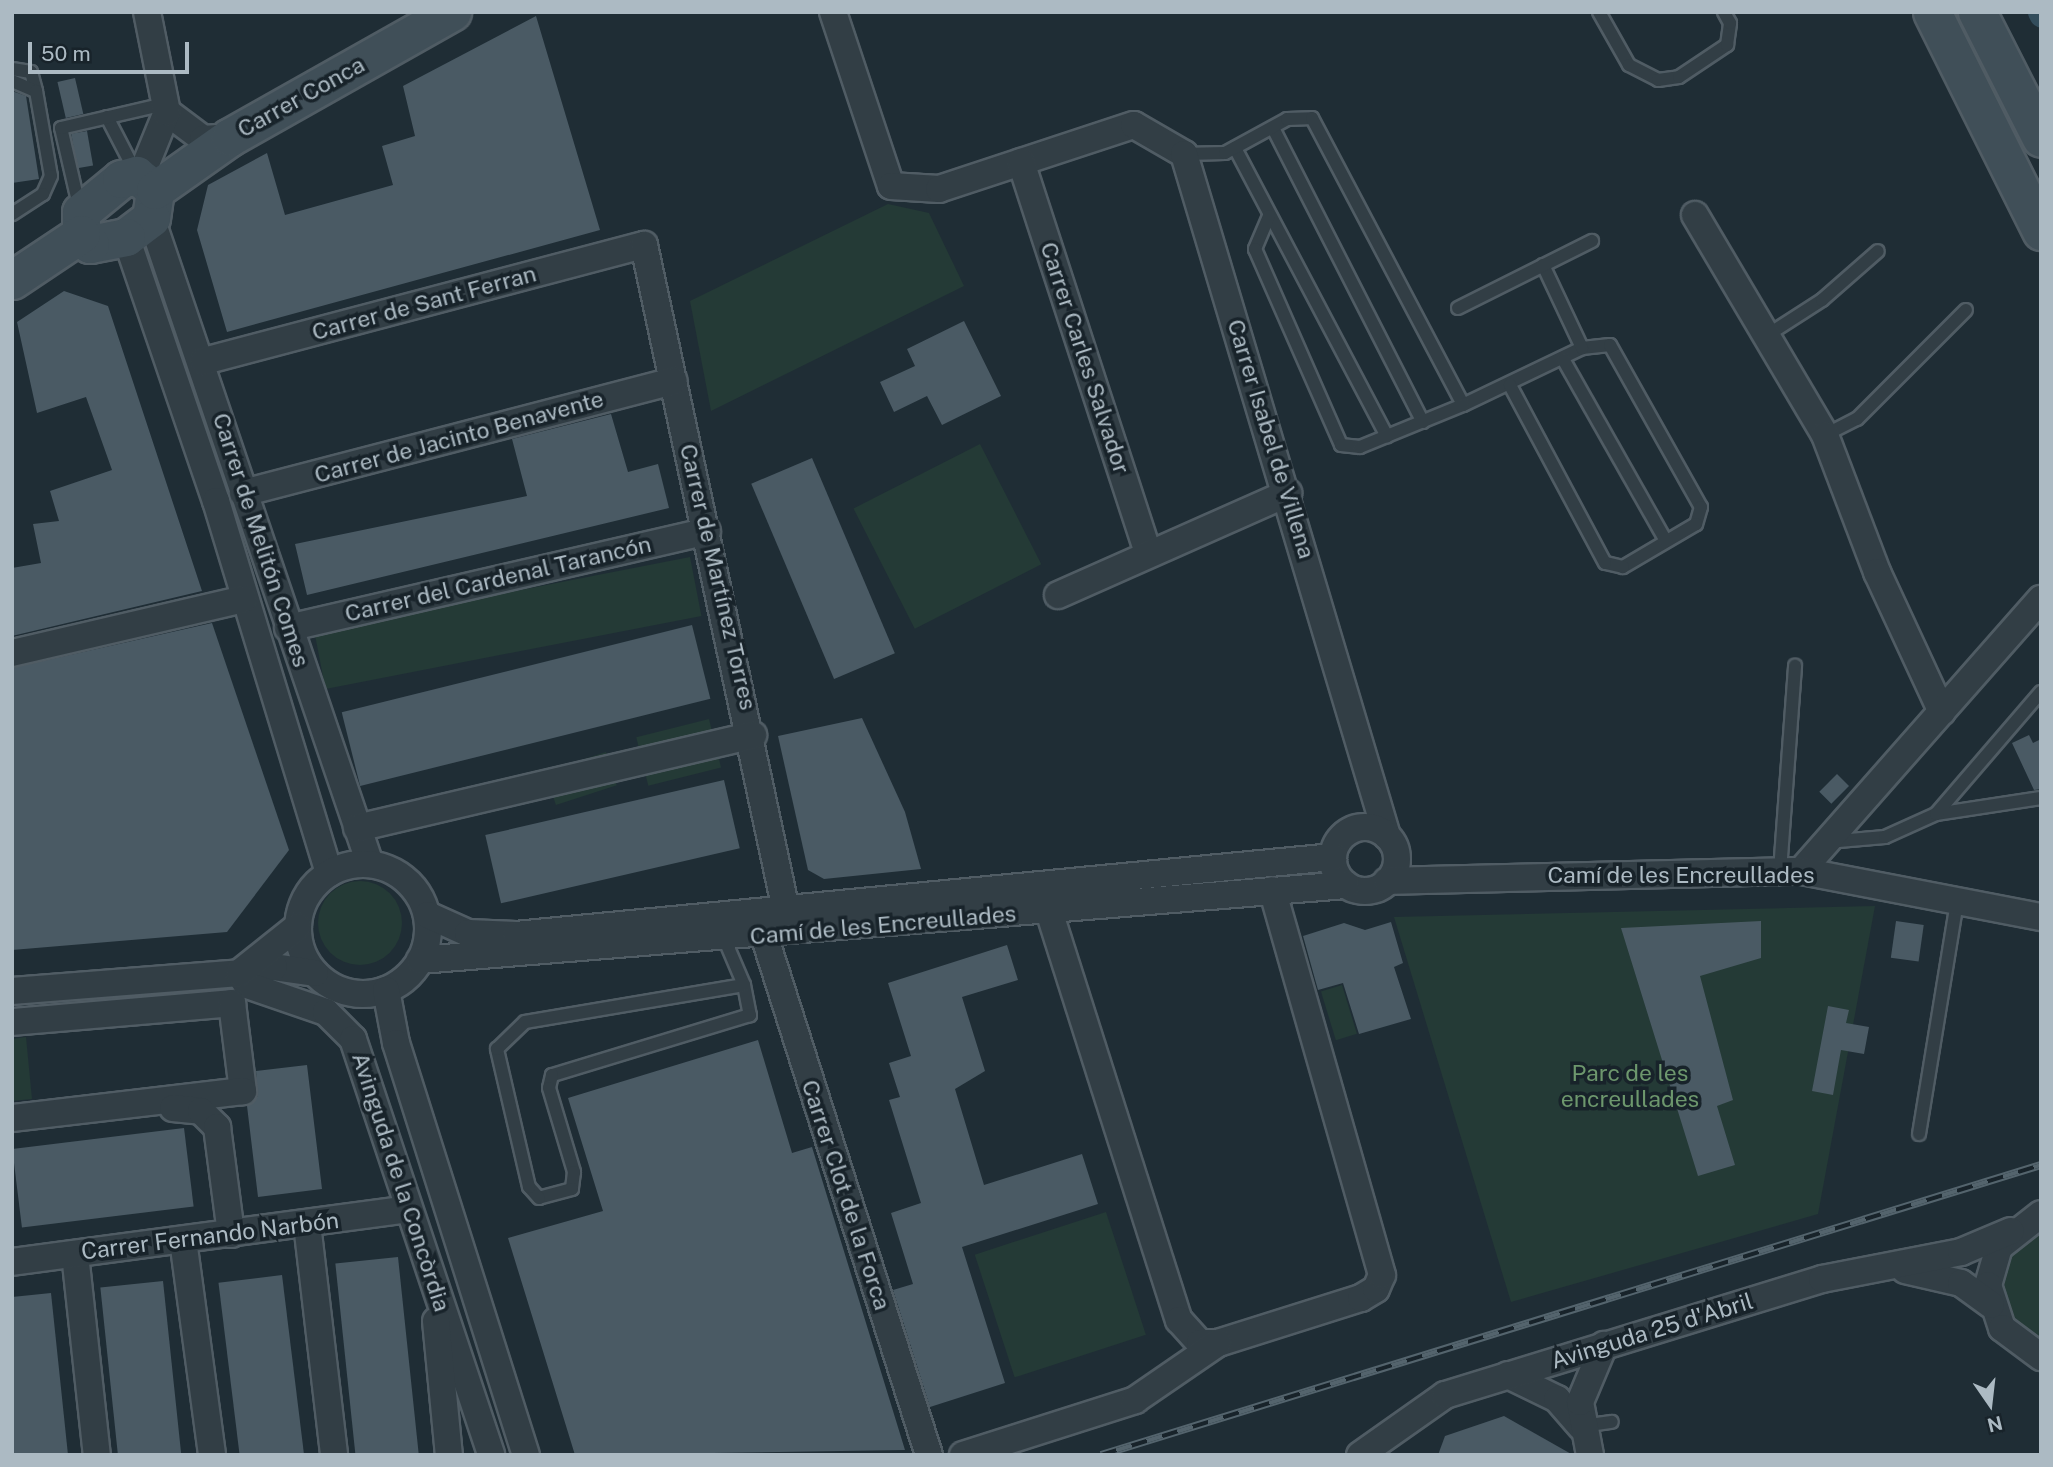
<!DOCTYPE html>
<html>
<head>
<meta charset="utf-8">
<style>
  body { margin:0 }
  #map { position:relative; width:2053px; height:1467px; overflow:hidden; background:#1f2d35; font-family:"Public Sans",sans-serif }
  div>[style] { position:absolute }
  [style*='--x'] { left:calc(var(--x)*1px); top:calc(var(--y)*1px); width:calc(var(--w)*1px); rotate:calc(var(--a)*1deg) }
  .green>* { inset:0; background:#243a36; transform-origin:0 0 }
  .round { border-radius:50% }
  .canal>* { height:23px; margin:-11.5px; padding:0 11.5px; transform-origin:11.5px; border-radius:11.5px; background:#334d5c }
  .building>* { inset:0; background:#4a5a64; transform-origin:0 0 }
  .roads { filter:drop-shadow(2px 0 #505c64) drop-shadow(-2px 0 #505c64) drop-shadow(0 2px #505c64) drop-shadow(0 -2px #505c64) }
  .lane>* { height:12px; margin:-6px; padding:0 6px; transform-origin:6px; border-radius:6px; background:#323e45 }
  .street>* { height:26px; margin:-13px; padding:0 13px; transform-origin:13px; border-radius:13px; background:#323e45 }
  .street>.ring { margin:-13px; padding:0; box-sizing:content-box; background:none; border:26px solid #323e45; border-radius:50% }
  .secondary>* { height:37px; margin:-18.5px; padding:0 18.5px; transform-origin:18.5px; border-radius:18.5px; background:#404f58 }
  .rail>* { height:8px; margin-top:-4px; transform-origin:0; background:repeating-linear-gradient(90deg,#18232a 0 16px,#54646d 0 32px); box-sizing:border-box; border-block:2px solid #54646d }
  span { translate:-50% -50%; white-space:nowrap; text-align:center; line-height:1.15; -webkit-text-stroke:7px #18232a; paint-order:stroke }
  .street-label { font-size:23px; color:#acbac3 }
  .park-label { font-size:23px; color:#6d976d }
  .frame { position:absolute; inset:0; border:14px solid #acbac3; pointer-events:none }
  .north { position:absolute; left:1955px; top:1369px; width:70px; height:70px; -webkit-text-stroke:5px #18232a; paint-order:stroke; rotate:166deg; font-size:19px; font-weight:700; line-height:28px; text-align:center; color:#acbac3 }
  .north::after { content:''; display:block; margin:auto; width:24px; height:32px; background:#acbac3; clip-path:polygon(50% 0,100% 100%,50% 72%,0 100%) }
  .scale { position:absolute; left:28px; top:42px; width:161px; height:32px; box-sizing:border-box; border:4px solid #acbac3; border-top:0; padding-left:9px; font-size:21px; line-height:24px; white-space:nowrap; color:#acbac3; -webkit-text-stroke:5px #18232a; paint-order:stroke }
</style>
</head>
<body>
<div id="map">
  <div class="green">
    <div style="clip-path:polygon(888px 204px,929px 213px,964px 286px,711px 411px,690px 301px)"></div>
    <div style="left:980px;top:444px;width:135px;height:142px;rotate:63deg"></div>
    <div style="left:690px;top:557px;width:60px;height:383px;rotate:79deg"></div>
    <div style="left:709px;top:719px;width:50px;height:75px;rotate:76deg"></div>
    <div style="left:606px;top:752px;width:35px;height:64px;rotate:72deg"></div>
    <div class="round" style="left:318px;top:881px;width:84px;height:84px"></div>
    <div style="clip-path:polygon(1875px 906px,1818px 1214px,1511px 1302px,1394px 917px)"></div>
    <div style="left:1342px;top:985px;width:51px;height:22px;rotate:73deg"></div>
    <div style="clip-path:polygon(26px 1037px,32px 1099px,12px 1101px,12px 1039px)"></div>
    <div style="left:1106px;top:1212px;width:129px;height:138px;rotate:72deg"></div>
    <div style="clip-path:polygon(2041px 1228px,2041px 1345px,2013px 1324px,2001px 1289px,2010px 1253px)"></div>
  </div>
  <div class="canal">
    <div style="--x:2039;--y:12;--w:4;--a:63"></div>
  </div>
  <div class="building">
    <div style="clip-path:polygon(536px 16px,600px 230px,227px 332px,197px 230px,208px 185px,267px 153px,285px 215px,393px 185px,382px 146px,415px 136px,403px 86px)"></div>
    <div style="left:75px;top:78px;width:37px;height:18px;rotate:77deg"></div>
    <div style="clip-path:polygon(12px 91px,26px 96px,39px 179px,12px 183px)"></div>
    <div style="left:87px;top:131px;width:35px;height:16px;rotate:80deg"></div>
    <div style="clip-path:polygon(64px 291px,108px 306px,202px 591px,12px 636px,12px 568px,41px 563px,33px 524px,59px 521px,50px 491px,112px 470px,86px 397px,37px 413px,17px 322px)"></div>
    <div style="clip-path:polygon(964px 321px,1001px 396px,942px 425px,927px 396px,894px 412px,880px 382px,915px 366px,907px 349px)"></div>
    <div style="clip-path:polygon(611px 414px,628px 472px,658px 464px,669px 508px,307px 595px,295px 544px,527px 496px,512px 439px)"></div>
    <div style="left:812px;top:458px;width:212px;height:66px;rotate:67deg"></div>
    <div style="clip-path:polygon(212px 623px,289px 850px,227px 932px,12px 950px,12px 668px)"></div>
    <div style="left:692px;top:625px;width:76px;height:361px;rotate:76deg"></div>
    <div style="clip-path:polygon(862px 718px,905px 812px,921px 869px,824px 879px,808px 870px,778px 736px)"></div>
    <div style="clip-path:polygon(2029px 735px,2033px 743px,2041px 739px,2041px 789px,2034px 790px,2012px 743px)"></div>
    <div style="left:1837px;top:774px;width:17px;height:25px;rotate:45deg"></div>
    <div style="left:724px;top:780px;width:70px;height:245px;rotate:77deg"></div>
    <div style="clip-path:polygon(1761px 921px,1761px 958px,1700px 976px,1733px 1100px,1717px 1106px,1735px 1165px,1698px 1176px,1621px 928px)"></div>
    <div style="left:1896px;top:921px;width:28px;height:37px;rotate:8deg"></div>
    <div style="clip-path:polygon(1391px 922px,1403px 963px,1394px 967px,1411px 1019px,1359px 1034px,1343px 983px,1318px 990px,1303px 936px,1344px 923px,1365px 930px)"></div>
    <div style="clip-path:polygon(1007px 945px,1018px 980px,962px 997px,985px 1071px,955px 1089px,984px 1185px,1082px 1154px,1098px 1204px,962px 1247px,1005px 1383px,930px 1407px,893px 1290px,913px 1284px,891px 1213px,921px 1203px,889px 1100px,900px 1097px,889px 1063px,911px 1056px,888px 983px)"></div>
    <div style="clip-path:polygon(1828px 1006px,1849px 1010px,1846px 1023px,1869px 1027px,1864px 1054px,1841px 1050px,1833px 1095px,1812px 1091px)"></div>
    <div style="clip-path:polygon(758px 1040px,792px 1153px,812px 1147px,905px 1450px,575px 1455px,508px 1238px,603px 1211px,568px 1098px)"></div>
    <div style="clip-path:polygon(307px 1065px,322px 1189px,258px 1197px,247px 1106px,258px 1096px,256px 1071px)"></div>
    <div style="left:184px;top:1128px;width:79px;height:173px;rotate:83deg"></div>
    <div style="left:398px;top:1257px;width:199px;height:63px;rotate:84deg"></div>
    <div style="left:282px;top:1275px;width:181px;height:64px;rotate:83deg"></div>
    <div style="left:163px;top:1281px;width:175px;height:63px;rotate:84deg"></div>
    <div style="clip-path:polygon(51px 1293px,68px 1455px,12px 1455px,12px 1297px)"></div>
    <div style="clip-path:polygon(1504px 1416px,1573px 1455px,1438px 1455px,1445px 1436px)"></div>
  </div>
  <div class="roads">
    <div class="lane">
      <div style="--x:1599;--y:12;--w:61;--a:60.5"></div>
      <div style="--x:1629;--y:65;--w:33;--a:27"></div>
      <div style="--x:1658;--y:80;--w:21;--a:-8"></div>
      <div style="--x:1679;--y:77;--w:58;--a:-33.7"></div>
      <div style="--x:1727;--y:45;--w:22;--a:-82"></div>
      <div style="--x:1730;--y:23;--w:13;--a:-119"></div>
      <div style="--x:12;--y:69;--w:19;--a:9"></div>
      <div style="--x:31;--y:72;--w:20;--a:75"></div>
      <div style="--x:12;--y:81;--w:26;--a:23"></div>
      <div style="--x:36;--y:91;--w:86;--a:80"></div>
      <div style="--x:51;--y:176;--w:20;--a:114"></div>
      <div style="--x:43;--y:194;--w:37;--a:147"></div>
      <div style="--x:107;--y:117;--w:61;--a:62.6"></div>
      <div style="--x:1273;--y:128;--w:330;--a:63"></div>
      <div style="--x:1235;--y:148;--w:326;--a:62.2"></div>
      <div style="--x:1184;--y:154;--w:41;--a:-1.4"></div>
      <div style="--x:1225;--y:153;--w:71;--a:-28.7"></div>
      <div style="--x:1287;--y:119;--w:25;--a:-2"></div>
      <div style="--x:1312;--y:118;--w:324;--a:62.2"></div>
      <div style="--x:1463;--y:405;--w:132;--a:-25.6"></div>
      <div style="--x:1582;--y:348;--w:28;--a:-6"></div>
      <div style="--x:1610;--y:345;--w:186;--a:60.7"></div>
      <div style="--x:1701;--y:507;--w:18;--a:106"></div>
      <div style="--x:1696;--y:524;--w:85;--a:149.5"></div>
      <div style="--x:1623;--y:567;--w:18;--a:-167"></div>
      <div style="--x:1605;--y:563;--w:202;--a:-118.1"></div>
      <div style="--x:80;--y:210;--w:84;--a:-103"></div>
      <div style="--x:61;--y:128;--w:107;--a:-13"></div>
      <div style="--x:1269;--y:216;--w:36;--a:113"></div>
      <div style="--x:1255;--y:249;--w:214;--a:66.3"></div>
      <div style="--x:1341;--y:445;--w:19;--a:6"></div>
      <div style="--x:1360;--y:447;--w:111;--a:-22.2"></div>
      <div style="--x:1543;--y:265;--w:92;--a:64.8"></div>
      <div style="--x:1458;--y:308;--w:150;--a:-26.6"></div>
      <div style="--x:1766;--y:336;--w:67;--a:-32.7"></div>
      <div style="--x:1822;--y:300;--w:74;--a:-41.2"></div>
      <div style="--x:1563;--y:359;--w:209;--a:60.5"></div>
      <div style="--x:1825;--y:435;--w:36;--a:-27"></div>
      <div style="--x:1857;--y:419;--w:154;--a:-45"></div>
      <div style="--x:1936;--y:814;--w:106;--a:-8.7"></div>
      <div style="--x:1827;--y:842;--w:58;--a:-4.9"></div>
      <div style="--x:1885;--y:837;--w:56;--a:-24.3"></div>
      <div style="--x:1936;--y:814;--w:161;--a:-49.3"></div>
      <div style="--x:1780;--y:871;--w:206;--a:-85.8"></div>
      <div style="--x:724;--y:938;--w:51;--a:66.9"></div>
      <div style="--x:744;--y:985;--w:31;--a:79"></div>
      <div style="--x:750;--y:1015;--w:207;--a:163.1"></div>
      <div style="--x:552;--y:1075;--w:13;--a:103"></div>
      <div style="--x:549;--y:1088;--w:88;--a:73.4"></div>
      <div style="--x:574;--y:1172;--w:17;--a:97"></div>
      <div style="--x:572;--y:1189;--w:34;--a:165"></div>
      <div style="--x:539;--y:1198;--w:15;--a:-132"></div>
      <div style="--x:529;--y:1187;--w:142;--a:-103.1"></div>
      <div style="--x:497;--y:1049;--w:39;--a:-44"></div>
      <div style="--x:525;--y:1022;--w:222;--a:-9.6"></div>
      <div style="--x:1919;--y:1134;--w:234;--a:-80.7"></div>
      <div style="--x:1582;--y:1426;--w:30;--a:-8"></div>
    </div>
    <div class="street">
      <div style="--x:833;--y:12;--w:183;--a:71.6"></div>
      <div style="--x:891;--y:186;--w:48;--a:3.6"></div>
      <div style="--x:939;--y:189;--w:205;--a:-18.2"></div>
      <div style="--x:1134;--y:125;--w:58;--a:30.1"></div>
      <div style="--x:1184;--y:154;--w:712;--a:73.42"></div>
      <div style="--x:167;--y:112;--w:45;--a:36.9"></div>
      <div style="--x:203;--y:139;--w:27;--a:-4"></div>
      <div style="--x:1021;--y:162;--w:411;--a:72"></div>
      <div style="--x:141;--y:176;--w:69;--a:-67.9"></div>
      <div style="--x:167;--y:112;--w:102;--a:-101.3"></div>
      <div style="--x:1695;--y:215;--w:256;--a:59.4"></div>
      <div style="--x:1825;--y:435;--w:147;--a:69.2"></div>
      <div style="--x:1877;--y:572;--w:154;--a:65.1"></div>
      <div style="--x:151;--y:218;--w:682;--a:71.27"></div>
      <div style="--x:126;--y:237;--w:279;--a:71.2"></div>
      <div style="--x:216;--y:501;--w:389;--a:73.1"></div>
      <div style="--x:204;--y:361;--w:455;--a:-14.8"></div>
      <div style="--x:644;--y:245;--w:680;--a:77.95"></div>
      <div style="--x:243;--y:493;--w:445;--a:-14.6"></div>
      <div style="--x:1058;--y:595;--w:252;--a:-23.9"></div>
      <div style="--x:288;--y:628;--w:430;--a:-13"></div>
      <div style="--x:12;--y:653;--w:238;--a:-13.1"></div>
      <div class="ring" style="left:1333px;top:827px;width:38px;height:38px"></div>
      <div style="--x:357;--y:828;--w:407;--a:-13.2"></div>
      <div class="ring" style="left:298px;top:864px;width:104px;height:104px"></div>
      <div style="--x:1801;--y:871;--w:363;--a:-48.6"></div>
      <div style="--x:1387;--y:881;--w:414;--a:-1.4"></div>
      <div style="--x:1801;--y:871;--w:244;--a:10.9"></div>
      <div style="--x:1049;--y:911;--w:429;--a:72.4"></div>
      <div style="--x:1179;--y:1320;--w:31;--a:48"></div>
      <div style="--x:1200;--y:1343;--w:18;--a:0"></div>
      <div style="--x:1218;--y:1343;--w:150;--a:-17.5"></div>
      <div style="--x:1361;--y:1298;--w:17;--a:-31"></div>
      <div style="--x:1376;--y:1289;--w:15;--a:-67"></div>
      <div style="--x:1382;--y:1275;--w:400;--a:-105.9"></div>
      <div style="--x:428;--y:915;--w:44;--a:24.2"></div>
      <div style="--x:468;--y:933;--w:48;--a:2.4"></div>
      <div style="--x:516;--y:935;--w:821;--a:-5.45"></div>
      <div style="--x:764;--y:935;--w:546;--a:72.4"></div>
      <div style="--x:420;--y:960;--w:929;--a:-4.63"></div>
      <div style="--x:315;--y:973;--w:41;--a:-171.7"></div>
      <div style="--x:274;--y:967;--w:36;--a:170"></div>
      <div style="--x:239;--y:973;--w:14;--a:56"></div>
      <div style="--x:247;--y:985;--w:83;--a:18.9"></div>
      <div style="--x:326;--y:1012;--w:38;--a:45"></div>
      <div style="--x:353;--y:1039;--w:438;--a:71.6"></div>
      <div style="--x:386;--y:990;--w:54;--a:79.3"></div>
      <div style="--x:396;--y:1043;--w:432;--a:72.5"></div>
      <div style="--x:12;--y:991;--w:228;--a:-4.5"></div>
      <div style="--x:239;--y:973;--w:75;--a:-38.5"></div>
      <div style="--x:12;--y:1022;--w:221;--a:-4.9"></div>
      <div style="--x:232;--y:1003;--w:89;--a:82.9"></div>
      <div style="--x:243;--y:1091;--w:233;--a:173.3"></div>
      <div style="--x:173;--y:1108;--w:28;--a:6"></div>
      <div style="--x:201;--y:1111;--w:23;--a:45"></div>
      <div style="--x:217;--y:1127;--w:108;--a:82.5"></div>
      <div style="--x:2041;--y:1214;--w:53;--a:141.8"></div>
      <div style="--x:1999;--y:1247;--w:40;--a:106"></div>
      <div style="--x:1988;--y:1285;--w:45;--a:72"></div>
      <div style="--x:2002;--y:1328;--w:49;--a:36.6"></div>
      <div style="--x:307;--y:1224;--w:233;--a:83.3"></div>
      <div style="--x:183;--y:1240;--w:217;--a:82.3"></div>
      <div style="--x:75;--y:1254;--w:202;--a:83.8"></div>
      <div style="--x:12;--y:1262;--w:400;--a:-7.6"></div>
      <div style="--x:1905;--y:1270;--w:57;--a:13.1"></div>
      <div style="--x:1961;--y:1283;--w:37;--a:36"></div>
      <div style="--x:436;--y:1321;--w:135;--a:84.5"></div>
      <div style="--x:1508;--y:1375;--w:55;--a:26.1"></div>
      <div style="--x:1557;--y:1399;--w:37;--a:49"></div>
      <div style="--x:963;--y:1455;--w:181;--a:-17.7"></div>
      <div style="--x:1135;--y:1400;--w:101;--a:-34.5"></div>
      <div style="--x:1360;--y:1455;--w:104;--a:-35.2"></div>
      <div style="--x:1445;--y:1395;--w:394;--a:-17.1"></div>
      <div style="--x:1822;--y:1279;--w:142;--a:-11"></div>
      <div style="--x:1961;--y:1252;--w:54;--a:-22.8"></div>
      <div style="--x:1590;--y:1455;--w:54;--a:-100.7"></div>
      <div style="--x:1580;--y:1402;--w:62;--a:-67.2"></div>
    </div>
    <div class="secondary">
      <div style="--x:1932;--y:12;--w:245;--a:63.5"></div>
      <div style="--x:1977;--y:12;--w:141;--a:63.1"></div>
      <div style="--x:136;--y:175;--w:24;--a:38"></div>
      <div style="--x:155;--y:190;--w:28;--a:98"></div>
      <div style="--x:151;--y:218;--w:31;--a:143"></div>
      <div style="--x:126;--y:237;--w:37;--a:169"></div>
      <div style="--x:90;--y:244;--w:13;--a:-132"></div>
      <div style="--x:81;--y:234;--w:22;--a:-90"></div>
      <div style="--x:81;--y:212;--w:52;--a:-39.5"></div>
      <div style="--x:121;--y:179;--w:16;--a:-15"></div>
      <div style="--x:155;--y:190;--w:92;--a:-35.2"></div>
      <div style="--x:230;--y:137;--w:255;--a:-29.4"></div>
      <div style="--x:12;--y:280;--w:83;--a:-33.7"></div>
    </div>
  </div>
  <div class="rail">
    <div style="--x:1101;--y:1455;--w:984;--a:-17.15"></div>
  </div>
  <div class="street-label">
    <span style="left:301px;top:97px;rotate:-29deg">Carrer Conca</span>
    <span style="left:424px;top:303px;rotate:-15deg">Carrer de Sant Ferran</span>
    <span style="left:1085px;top:358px;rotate:72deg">Carrer Carles Salvador</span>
    <span style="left:459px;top:437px;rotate:-15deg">Carrer de Jacinto Benavente</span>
    <span style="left:1271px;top:439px;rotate:73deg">Carrer Isabel de Villena</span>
    <span style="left:261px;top:540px;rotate:72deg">Carrer de Melitón Comes</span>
    <span style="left:718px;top:577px;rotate:77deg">Carrer de Martínez Torres</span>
    <span style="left:498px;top:579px;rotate:-13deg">Carrer del Cardenal Tarancón</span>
    <span style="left:1681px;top:875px">Camí de les Encreullades</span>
    <span style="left:883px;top:925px;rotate:-5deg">Camí de les Encreullades</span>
    <span style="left:401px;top:1182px;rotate:72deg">Avinguda de la Concòrdia</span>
    <span style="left:846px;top:1195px;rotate:72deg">Carrer Clot de la Forca</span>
    <span style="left:210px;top:1236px;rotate:-7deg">Carrer Fernando Narbón</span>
    <span style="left:1652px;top:1331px;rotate:-17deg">Avinguda 25 d'Abril</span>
  </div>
  <div class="park-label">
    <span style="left:1630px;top:1086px">Parc de les<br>encreullades</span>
  </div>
  <div class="frame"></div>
  <div class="north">N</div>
  <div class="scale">50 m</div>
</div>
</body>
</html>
